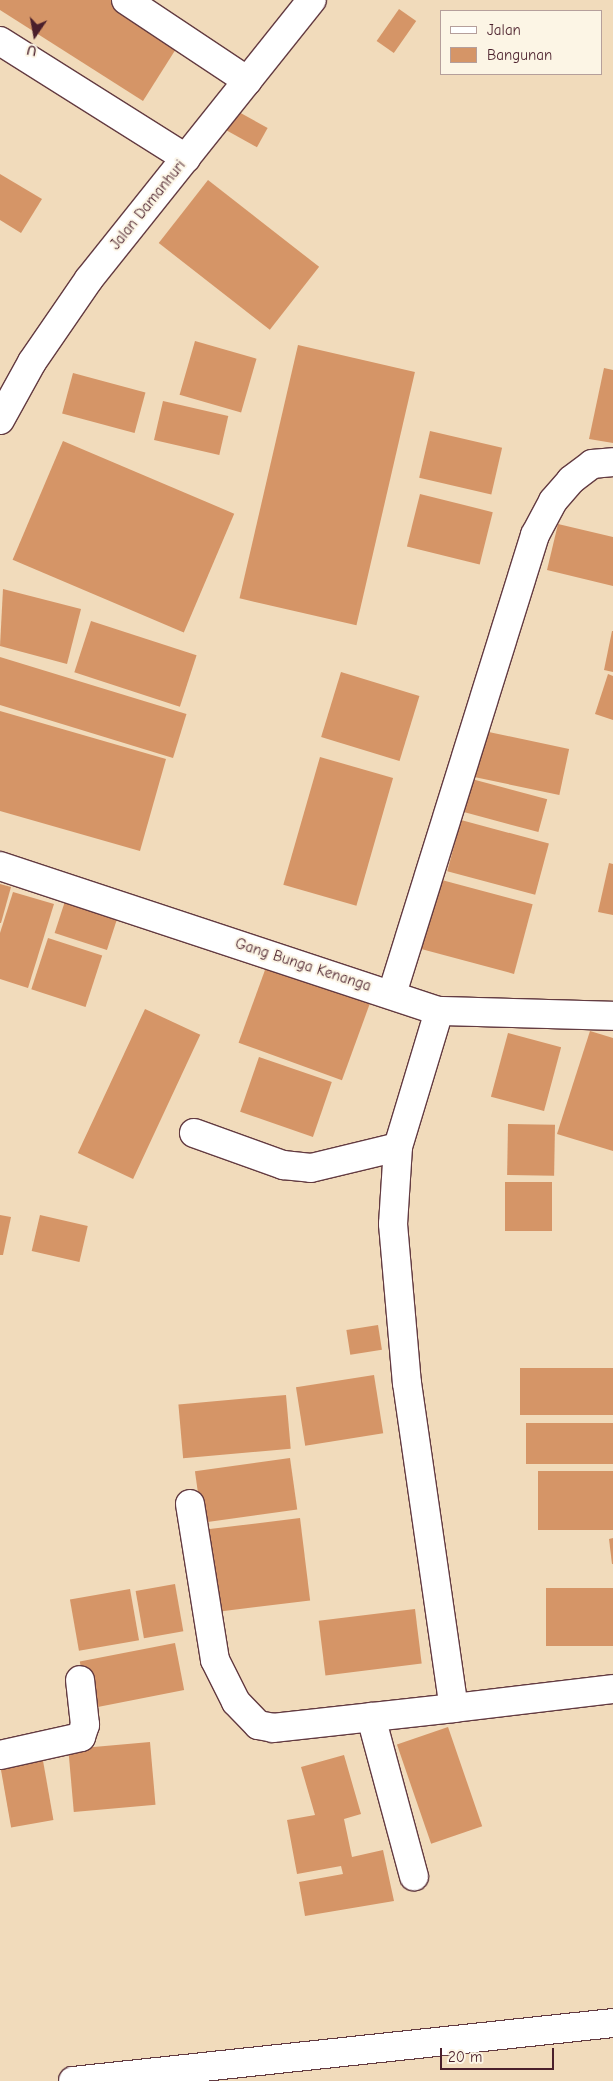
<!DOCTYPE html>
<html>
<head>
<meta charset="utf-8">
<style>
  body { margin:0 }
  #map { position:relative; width:613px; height:2081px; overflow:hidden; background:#f1dbbb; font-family:"Comic Neue",sans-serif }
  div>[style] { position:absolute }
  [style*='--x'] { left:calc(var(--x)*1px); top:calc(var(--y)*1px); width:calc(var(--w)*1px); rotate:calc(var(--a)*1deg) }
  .building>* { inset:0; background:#d59567; transform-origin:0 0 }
  .roads { filter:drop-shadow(1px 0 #633b41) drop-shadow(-1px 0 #633b41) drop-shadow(0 1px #633b41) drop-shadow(0 -1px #633b41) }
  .minor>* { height:28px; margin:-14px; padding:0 14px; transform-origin:14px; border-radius:14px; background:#fff }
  span { translate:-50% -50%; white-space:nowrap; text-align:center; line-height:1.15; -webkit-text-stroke:4px #fcf5e5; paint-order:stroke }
  .street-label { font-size:15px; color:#4a1f2b }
  .legend { position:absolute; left:440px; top:10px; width:162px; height:65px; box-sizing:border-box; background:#fcf5e5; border:1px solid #b59f9b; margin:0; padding:6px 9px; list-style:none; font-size:15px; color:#4a1f2b }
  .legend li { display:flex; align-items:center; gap:10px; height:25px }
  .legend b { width:25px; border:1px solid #b59f9b }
  .north { position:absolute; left:10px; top:10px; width:50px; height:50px; -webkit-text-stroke:4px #fcf5e5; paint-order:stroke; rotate:192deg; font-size:14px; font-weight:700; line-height:20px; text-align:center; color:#4a1f2b }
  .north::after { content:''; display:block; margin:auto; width:18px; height:22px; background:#4a1f2b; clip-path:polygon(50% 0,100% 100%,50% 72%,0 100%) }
  .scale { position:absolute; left:440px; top:2048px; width:114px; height:22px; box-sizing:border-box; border:2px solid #4a1f2b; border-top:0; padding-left:6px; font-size:15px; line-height:18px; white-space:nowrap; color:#4a1f2b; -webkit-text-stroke:4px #fcf5e5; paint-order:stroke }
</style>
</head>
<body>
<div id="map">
  <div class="building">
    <div style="clip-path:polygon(0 0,117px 0,181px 41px,143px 101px,0 10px)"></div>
    <div style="left:399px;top:9px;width:21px;height:39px;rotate:35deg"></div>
    <div style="left:237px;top:111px;width:35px;height:22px;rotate:29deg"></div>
    <div style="clip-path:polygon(0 174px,42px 199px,21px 233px,0 220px)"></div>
    <div style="left:208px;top:180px;width:141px;height:80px;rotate:38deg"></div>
    <div style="left:195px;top:341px;width:64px;height:56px;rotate:16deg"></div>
    <div style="left:298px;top:345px;width:120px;height:260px;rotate:13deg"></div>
    <div style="clip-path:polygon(604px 368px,613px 370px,613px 443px,589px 439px)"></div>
    <div style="left:73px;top:373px;width:75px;height:42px;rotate:15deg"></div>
    <div style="left:163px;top:401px;width:67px;height:40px;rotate:13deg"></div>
    <div style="left:430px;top:431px;width:74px;height:48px;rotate:13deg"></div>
    <div style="left:63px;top:441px;width:186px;height:129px;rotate:23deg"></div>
    <div style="left:420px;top:494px;width:75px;height:54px;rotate:14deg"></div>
    <div style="clip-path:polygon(558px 524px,613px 537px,613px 586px,547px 570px)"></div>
    <div style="clip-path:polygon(3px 589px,81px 609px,67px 664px,0 646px)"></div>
    <div style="left:91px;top:621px;width:111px;height:54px;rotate:18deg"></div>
    <div style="clip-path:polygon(612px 631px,613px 631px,613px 672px,604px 670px)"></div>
    <div style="left:0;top:657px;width:195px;height:46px;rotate:17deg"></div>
    <div style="left:341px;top:672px;width:82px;height:68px;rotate:17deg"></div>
    <div style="clip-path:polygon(608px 674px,613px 676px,613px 720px,595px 714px)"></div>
    <div style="clip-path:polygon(0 711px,166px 759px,140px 851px,0 811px)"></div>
    <div style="left:484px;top:731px;width:87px;height:47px;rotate:12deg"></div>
    <div style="left:320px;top:757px;width:76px;height:133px;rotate:16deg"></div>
    <div style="left:468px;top:778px;width:82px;height:34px;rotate:15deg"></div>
    <div style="left:461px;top:820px;width:91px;height:53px;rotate:15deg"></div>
    <div style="clip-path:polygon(609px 863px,613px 864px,613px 915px,598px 912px)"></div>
    <div style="left:438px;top:879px;width:98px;height:72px;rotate:15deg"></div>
    <div style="clip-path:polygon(0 884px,11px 887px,1px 923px,0 923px)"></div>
    <div style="clip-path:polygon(13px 892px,54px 904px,28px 988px,0 979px,0 933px)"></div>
    <div style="left:67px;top:895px;width:55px;height:40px;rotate:18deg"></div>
    <div style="left:48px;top:938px;width:57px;height:54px;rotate:18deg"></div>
    <div style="left:269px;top:959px;width:110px;height:89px;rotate:20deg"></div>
    <div style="left:145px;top:1009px;width:61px;height:159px;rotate:25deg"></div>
    <div style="clip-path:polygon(590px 1031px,613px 1038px,613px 1151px,557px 1134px)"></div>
    <div style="left:508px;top:1033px;width:55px;height:66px;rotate:15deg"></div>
    <div style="left:259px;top:1057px;width:77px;height:58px;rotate:19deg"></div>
    <div style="left:508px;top:1124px;width:47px;height:51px;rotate:1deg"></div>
    <div style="left:505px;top:1182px;width:47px;height:49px"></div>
    <div style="clip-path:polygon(0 1215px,11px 1217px,3px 1255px,0 1255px)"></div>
    <div style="left:40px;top:1215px;width:49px;height:37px;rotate:13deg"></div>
    <div style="left:378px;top:1325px;width:25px;height:32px;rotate:81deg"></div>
    <div style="left:613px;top:1368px;width:47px;height:93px;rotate:90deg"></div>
    <div style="left:374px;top:1375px;width:59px;height:79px;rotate:81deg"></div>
    <div style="left:286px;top:1395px;width:54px;height:108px;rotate:85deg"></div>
    <div style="left:613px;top:1423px;width:41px;height:87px;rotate:90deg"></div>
    <div style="left:290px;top:1458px;width:52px;height:96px;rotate:82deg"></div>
    <div style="left:613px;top:1471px;width:59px;height:75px;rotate:90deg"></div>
    <div style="left:300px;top:1518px;width:83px;height:95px;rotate:83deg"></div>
    <div style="clip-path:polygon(613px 1538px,613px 1564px,612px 1564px,609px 1539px)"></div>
    <div style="left:175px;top:1584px;width:48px;height:40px;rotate:80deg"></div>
    <div style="left:613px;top:1588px;width:58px;height:67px;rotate:90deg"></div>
    <div style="left:130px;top:1589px;width:52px;height:61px;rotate:80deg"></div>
    <div style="left:415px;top:1609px;width:55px;height:97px;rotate:83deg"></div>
    <div style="left:175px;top:1643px;width:48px;height:97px;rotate:79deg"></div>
    <div style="left:448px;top:1727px;width:105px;height:54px;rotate:71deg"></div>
    <div style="left:150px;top:1742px;width:63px;height:82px;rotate:85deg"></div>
    <div style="left:42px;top:1755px;width:66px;height:43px;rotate:80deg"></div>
    <div style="clip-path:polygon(344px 1755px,361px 1814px,344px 1819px,352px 1857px,383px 1850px,394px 1901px,305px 1916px,299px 1882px,343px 1874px,341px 1866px,297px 1874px,287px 1820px,315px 1815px,301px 1767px)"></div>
  </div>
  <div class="roads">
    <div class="minor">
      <div style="--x:126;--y:0;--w:146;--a:33.6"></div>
      <div style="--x:0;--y:41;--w:220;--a:32.2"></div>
      <div style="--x:0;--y:420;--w:66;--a:-61.1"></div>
      <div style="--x:32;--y:362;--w:101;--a:-55.5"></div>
      <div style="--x:89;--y:279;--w:357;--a:-51.4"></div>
      <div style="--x:0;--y:866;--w:462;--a:18.3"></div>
      <div style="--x:439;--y:1011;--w:174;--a:1.6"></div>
      <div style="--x:392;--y:994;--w:481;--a:-72.7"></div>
      <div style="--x:535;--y:535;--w:38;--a:-62"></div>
      <div style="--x:553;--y:501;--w:28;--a:-49"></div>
      <div style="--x:571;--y:480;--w:26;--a:-37"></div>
      <div style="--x:592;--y:464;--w:21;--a:-5"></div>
      <div style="--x:439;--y:1011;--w:142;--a:106.8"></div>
      <div style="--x:398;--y:1147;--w:77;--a:93.7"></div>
      <div style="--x:393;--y:1224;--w:160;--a:85"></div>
      <div style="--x:407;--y:1383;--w:328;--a:81.8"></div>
      <div style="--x:454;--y:1708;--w:160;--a:-6.8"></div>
      <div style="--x:194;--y:1133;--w:95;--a:19.8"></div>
      <div style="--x:283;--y:1165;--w:28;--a:6"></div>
      <div style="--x:311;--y:1168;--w:89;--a:-13.6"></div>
      <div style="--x:190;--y:1504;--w:158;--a:80.9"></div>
      <div style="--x:215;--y:1660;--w:47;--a:63.4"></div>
      <div style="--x:236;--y:1702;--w:32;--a:46"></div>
      <div style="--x:258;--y:1725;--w:15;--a:11"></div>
      <div style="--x:273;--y:1728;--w:182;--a:-6.3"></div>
      <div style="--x:371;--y:1717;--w:165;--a:74.9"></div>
      <div style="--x:0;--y:1755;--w:83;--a:-12.5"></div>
      <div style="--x:81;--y:1737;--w:13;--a:-72"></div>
      <div style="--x:85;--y:1725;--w:45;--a:-96.3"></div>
      <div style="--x:73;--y:2081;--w:543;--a:-6.13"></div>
    </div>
  </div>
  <div class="street-label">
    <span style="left:148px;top:205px;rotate:-51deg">Jalan Damanhuri</span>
    <span style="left:303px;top:965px;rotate:18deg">Gang Bunga Kenanga</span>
  </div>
  <ul class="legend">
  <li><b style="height:6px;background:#fff"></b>Jalan</li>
  <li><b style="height:14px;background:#d59567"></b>Bangunan</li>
  </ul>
  <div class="north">U</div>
  <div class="scale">20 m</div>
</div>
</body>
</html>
